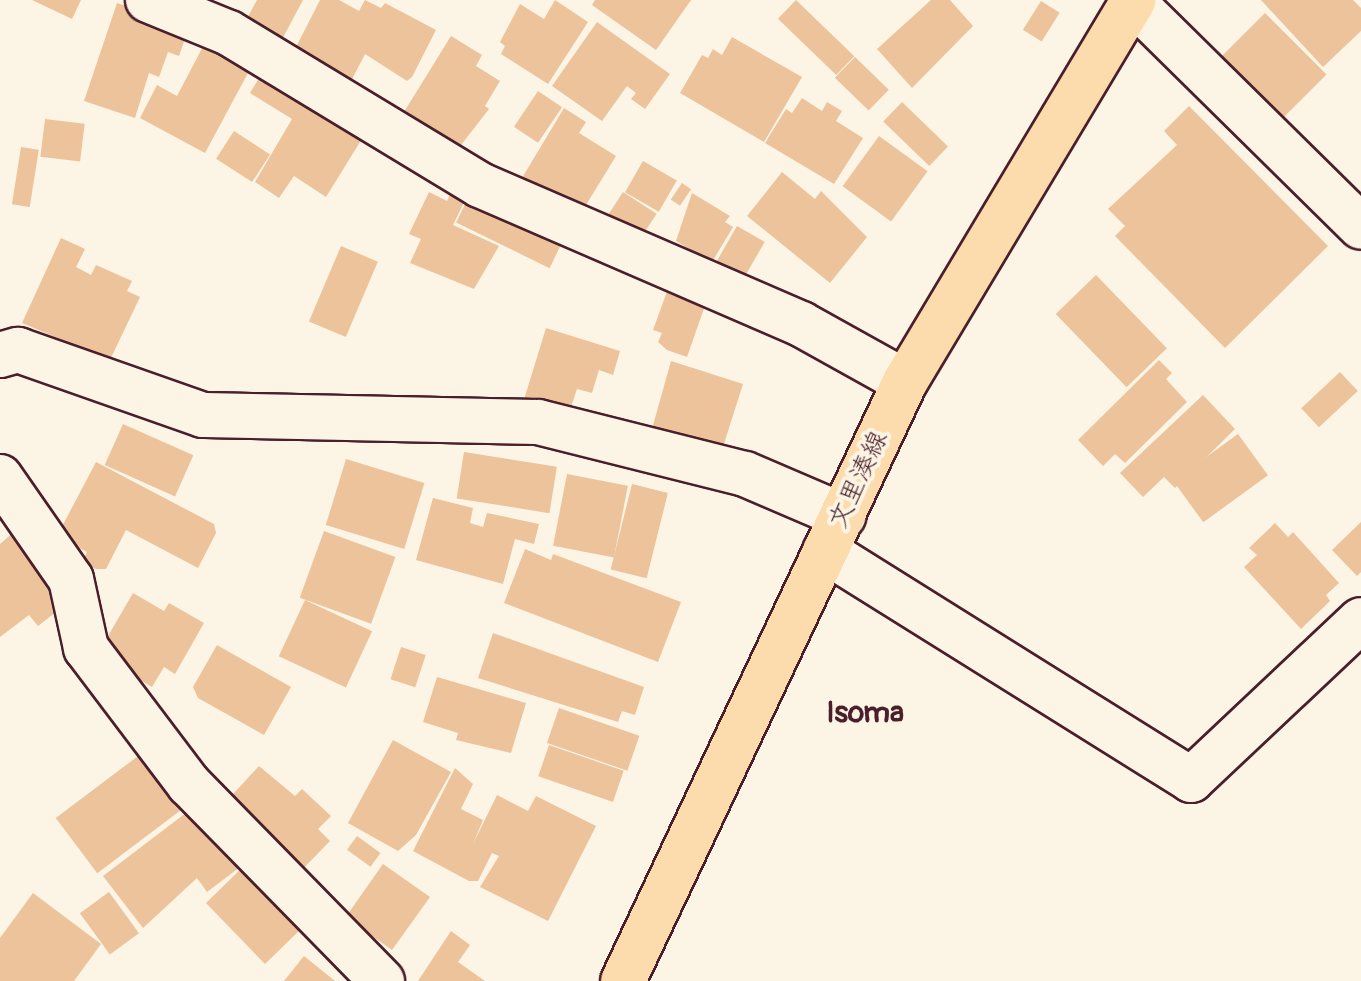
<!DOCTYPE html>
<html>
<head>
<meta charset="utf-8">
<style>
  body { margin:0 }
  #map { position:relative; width:1361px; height:981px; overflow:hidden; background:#fcf5e5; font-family:Pangolin,"Klee One",sans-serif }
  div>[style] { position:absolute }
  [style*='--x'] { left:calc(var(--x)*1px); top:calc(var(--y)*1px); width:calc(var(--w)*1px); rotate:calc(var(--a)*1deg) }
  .building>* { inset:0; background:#ecc39b; transform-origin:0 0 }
  .roads { filter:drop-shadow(2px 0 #4a1f2b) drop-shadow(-2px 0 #4a1f2b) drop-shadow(0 2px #4a1f2b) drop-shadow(0 -2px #4a1f2b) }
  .minor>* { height:44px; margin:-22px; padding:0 22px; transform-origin:22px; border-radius:22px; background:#fcf5e5 }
  .major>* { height:44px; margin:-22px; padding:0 22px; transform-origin:22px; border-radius:22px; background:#fcdcac }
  span { translate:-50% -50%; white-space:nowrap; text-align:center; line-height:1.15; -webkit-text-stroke:8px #fcf5e5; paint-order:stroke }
  .street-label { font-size:26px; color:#4a1f2b }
  .quarter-label { font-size:30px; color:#4a1f2b; font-weight:700 }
</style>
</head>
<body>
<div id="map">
  <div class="building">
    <div style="clip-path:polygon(32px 0,81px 0,72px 19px)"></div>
    <div style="clip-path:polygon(257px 0,303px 0,279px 45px,243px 26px)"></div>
    <div style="clip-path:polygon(320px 0,339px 0,359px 11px,365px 0,381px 8px,385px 3px,436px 30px,412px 77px,407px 81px,365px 54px,347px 89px,290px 59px)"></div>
    <div style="clip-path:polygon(555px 0,588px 22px,548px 84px,501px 54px,505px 46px,500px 42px,520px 4px,544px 19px)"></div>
    <div style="clip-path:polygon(595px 0,691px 0,656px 50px,592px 5px)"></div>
    <div style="left:796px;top:0;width:81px;height:26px;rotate:44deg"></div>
    <div style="clip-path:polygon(931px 0,950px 0,973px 26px,912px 88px,877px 49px)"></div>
    <div style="clip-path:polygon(1261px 0,1353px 0,1361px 8px,1361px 31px,1323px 67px)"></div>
    <div style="left:1041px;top:1px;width:22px;height:34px;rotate:32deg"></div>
    <div style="clip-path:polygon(117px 3px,189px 27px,179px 56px,168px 52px,159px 77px,149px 73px,135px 118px,84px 101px)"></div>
    <div style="left:1265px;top:13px;width:87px;height:62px;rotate:45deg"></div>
    <div style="clip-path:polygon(597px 22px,670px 74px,645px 109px,631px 99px,636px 93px,627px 86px,602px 121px,552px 86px)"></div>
    <div style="clip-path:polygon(209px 35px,255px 60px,205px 153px,140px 118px,157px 85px,177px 96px)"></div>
    <div style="clip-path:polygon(451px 36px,482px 55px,476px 66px,500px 81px,485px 106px,489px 109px,454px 154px,399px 120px)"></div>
    <div style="clip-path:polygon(732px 37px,802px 77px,764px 142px,680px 93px,702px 55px,708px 58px,713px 49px,722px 55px)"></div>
    <div style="left:855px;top:57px;width:47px;height:29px;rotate:44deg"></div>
    <div style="clip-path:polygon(267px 65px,368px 129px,326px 197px,294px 176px,279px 198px,255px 182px,292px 119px,250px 93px)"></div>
    <div style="left:538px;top:91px;width:29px;height:43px;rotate:34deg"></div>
    <div style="clip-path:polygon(802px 98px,822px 111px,827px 102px,842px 111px,836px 121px,863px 138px,834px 184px,765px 143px,786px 109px,792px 113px)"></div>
    <div style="left:902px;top:102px;width:64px;height:27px;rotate:44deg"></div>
    <div style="clip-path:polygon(1189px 106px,1328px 246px,1225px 348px,1115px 236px,1125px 226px,1108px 209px,1177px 145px,1164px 131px)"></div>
    <div style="clip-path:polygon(564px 108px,586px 122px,579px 133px,616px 156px,575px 223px,516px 188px)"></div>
    <div style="left:45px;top:119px;width:40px;height:38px;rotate:7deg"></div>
    <div style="left:234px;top:131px;width:43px;height:33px;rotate:33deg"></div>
    <div style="left:879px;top:136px;width:60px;height:62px;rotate:36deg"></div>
    <div style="left:21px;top:147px;width:18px;height:58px;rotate:9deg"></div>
    <div style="left:643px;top:161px;width:39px;height:36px;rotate:30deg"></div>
    <div style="clip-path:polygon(782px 172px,815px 199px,821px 191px,867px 237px,830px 283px,747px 216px)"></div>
    <div style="left:682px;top:183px;width:11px;height:20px;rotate:34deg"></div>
    <div style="clip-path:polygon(453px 187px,468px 194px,453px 225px,499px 246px,474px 289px,410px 263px,421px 239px,409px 234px,429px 192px,447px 201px)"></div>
    <div style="left:471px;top:192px;width:104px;height:34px;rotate:26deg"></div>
    <div style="left:623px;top:192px;width:40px;height:42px;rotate:33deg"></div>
    <div style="clip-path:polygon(692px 193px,730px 216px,725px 222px,733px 227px,712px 262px,676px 241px)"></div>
    <div style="left:737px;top:226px;width:32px;height:48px;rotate:30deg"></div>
    <div style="clip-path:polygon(61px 238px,85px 249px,76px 267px,91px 275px,96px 265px,132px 281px,127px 291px,140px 297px,110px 360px,22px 323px)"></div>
    <div style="left:341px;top:246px;width:40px;height:82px;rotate:23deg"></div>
    <div style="left:1096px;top:275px;width:102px;height:56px;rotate:46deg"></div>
    <div style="clip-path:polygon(669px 286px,707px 300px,687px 357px,667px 350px,658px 342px,662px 333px,653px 330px)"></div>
    <div style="clip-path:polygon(546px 328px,620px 351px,613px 375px,599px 370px,592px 393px,577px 389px,568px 416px,522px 406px)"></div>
    <div style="clip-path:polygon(1159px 360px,1172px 373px,1166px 379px,1187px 402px,1125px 463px,1115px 454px,1103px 466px,1078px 440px)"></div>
    <div style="clip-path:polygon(671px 361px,743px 384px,722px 450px,650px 436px)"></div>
    <div style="left:1340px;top:372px;width:26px;height:53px;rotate:47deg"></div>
    <div style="clip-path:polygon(1203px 395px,1235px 429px,1175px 488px,1164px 477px,1143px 497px,1120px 473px)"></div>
    <div style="left:123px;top:424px;width:77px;height:45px;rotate:24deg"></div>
    <div style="left:1238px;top:434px;width:51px;height:80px;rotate:54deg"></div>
    <div style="left:464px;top:452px;width:94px;height:47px;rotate:9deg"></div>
    <div style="left:346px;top:459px;width:82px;height:69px;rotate:17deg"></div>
    <div style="clip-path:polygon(96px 462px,214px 524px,216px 533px,198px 568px,126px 530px,106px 569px,96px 569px,82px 562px,87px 552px,57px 536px)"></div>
    <div style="left:567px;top:474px;width:62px;height:73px;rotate:11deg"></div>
    <div style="left:632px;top:484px;width:37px;height:88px;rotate:14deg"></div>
    <div style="clip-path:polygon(433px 498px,473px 508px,470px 523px,483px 527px,487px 513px,539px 524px,534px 544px,515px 539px,503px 584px,416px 560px)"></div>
    <div style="clip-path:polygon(1361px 522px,1361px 572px,1357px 576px,1332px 550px)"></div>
    <div style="clip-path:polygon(1275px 523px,1288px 537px,1293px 532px,1339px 583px,1326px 595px,1330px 601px,1301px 629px,1244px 567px,1257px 555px,1249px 548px)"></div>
    <div style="clip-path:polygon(15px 531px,65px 605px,38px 626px,29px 615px,0 637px,0 544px)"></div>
    <div style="left:324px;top:531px;width:76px;height:71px;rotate:20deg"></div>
    <div style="clip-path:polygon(525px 549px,551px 560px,553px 554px,681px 602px,658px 662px,504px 603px)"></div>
    <div style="clip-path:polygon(133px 593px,164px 611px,169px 603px,204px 623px,175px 674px,164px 667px,152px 687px,97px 655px)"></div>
    <div style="left:305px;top:600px;width:74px;height:62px;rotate:25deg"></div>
    <div style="clip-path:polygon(493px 633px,644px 687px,635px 715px,622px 711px,618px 722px,478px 678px)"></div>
    <div style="clip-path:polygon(217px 645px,291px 687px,264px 735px,198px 698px,193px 687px)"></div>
    <div style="left:401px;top:647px;width:26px;height:34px;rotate:18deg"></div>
    <div style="clip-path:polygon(437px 677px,526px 703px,511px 753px,456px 740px,458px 733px,423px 722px)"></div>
    <div style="left:559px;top:708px;width:85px;height:37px;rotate:19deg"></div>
    <div style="clip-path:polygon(393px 740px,451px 772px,416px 835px,398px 851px,348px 823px)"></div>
    <div style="left:154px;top:744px;width:69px;height:123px;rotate:53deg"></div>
    <div style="left:549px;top:745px;width:79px;height:33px;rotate:19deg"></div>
    <div style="clip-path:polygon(259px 766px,295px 796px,302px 789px,331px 816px,318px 829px,330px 841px,294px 878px,221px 807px)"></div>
    <div style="clip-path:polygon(455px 768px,473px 784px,461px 809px,483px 820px,473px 844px,497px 795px,528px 811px,536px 796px,596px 826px,548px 921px,480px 887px,499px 856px,492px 853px,478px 881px,469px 881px,413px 851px)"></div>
    <div style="clip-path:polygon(195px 806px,248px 861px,207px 892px,197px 878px,143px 928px,103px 876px)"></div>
    <div style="left:357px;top:836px;width:29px;height:17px;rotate:36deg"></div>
    <div style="clip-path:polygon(250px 860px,301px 929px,265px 964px,206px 903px)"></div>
    <div style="clip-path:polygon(383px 864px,430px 897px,392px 950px,368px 933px,360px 944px,345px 918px)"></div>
    <div style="left:109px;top:892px;width:51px;height:36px;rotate:54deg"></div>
    <div style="clip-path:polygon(33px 893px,101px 944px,74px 981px,0 981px,0 938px)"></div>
    <div style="clip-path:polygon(451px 931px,470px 945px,458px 962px,485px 981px,418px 981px)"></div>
    <div style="clip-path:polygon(304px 956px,335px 981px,284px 981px)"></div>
  </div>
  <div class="roads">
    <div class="minor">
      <div style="--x:148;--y:0;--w:87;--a:22.2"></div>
      <div style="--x:229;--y:33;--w:293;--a:31.2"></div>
      <div style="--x:480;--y:185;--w:350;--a:23.4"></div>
      <div style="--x:801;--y:324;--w:119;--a:29.1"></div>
      <div style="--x:1133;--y:2;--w:320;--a:44.6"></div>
      <div style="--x:0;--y:355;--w:19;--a:-16"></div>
      <div style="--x:18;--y:350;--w:196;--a:19.4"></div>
      <div style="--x:203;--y:415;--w:335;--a:1.2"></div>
      <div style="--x:538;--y:422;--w:213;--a:14.1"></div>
      <div style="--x:745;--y:474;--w:107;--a:23.2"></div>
      <div style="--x:0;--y:477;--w:124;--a:55.2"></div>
      <div style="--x:71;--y:579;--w:71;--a:77.7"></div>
      <div style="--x:86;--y:648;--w:171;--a:52.9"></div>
      <div style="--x:189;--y:784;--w:276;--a:45.6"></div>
      <div style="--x:825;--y:551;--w:432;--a:32"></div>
      <div style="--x:1191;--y:780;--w:233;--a:-43.3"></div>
    </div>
    <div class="major">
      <div style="--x:623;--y:981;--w:662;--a:-64.79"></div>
      <div style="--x:905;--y:382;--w:445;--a:-59.1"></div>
    </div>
  </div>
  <div class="street-label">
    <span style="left:859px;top:480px;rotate:-65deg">文里湊線</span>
  </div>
  <div class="quarter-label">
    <span style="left:865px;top:713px">Isoma</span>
  </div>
</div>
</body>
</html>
